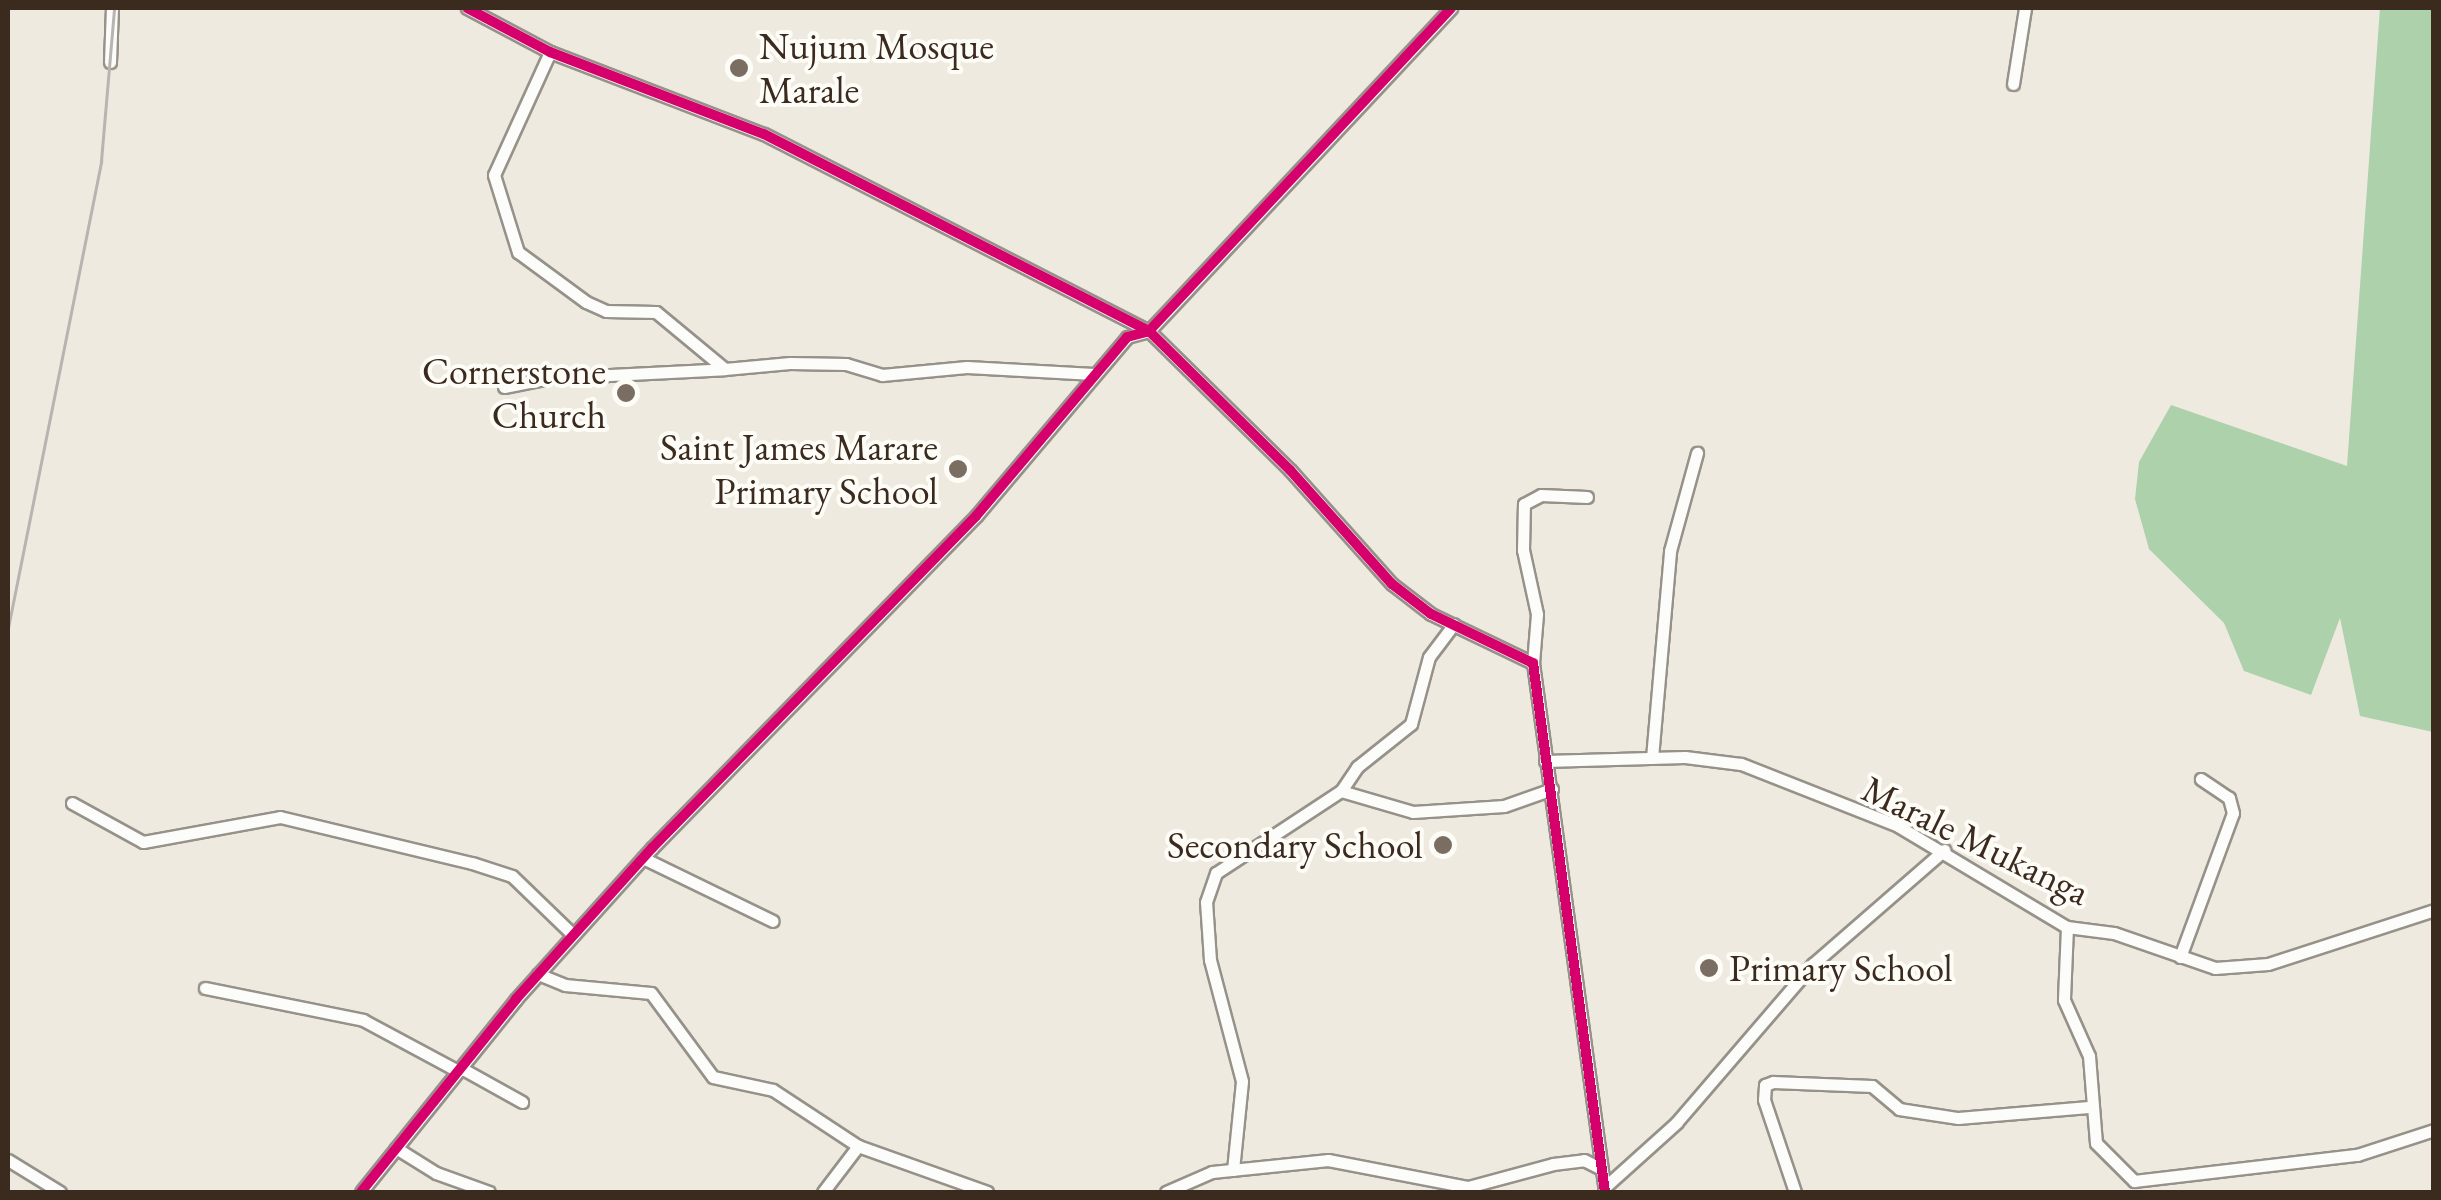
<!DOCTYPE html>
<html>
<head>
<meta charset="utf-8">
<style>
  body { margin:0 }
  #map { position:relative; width:2441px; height:1200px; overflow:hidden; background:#eeeadf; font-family:"EB Garamond",serif }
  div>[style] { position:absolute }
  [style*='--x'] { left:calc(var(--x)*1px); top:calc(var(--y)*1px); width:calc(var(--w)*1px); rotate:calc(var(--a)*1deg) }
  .forest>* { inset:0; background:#acd1ab }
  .roads { filter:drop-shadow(2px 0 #969189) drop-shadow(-2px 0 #969189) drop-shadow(0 2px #969189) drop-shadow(0 -2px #969189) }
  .minor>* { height:11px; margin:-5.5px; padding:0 5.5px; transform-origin:5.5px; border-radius:5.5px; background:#fcfcfa }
  .rail>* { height:2.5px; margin:-1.25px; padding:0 1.25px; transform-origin:1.25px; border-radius:1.25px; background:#b7b4b1 }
  .cycleway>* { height:10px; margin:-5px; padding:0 5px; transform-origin:5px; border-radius:5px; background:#d6006c }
  .dots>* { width:28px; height:28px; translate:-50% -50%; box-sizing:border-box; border:5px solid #fdfcf7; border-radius:50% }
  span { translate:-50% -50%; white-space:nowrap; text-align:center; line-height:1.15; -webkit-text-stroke:8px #fdfcf7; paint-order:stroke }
  .poi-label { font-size:38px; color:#3b2a1e }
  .left { translate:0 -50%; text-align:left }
  .right { translate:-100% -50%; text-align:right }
  .street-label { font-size:38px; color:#3b2a1e }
  .frame { position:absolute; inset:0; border:10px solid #3b2a1e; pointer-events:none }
</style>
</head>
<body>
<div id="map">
  <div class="forest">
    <div style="clip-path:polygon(2380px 8px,2433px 8px,2433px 732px,2360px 716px,2340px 618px,2311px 695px,2244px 671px,2224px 623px,2149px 549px,2135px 499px,2139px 462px,2171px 405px,2347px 466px)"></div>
  </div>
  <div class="roads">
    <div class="minor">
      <div style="--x:467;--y:8;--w:94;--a:27.9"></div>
      <div style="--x:550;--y:52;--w:229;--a:21"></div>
      <div style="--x:764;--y:134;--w:432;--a:27.1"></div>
      <div style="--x:1149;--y:331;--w:198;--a:44.6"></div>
      <div style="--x:1290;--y:470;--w:153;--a:48.2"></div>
      <div style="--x:1392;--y:584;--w:49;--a:37.6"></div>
      <div style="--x:1431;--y:614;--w:113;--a:25.7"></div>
      <div style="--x:1533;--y:663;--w:534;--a:82.25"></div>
      <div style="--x:550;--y:52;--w:135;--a:114.5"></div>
      <div style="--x:494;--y:175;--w:81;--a:72.7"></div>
      <div style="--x:518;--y:252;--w:84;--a:36.3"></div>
      <div style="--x:586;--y:302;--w:22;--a:24"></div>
      <div style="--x:606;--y:311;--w:50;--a:1.1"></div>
      <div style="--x:656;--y:312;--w:89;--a:39.6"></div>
      <div style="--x:725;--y:369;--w:65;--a:-5.3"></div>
      <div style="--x:790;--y:363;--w:56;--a:1"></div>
      <div style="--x:846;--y:364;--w:38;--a:17"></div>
      <div style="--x:882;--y:375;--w:85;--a:-5.4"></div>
      <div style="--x:967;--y:367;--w:127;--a:3.2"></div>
      <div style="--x:110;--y:62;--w:54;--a:-87.9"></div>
      <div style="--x:2013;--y:84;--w:77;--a:-81"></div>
      <div style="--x:504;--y:387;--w:47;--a:-11.1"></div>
      <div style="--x:550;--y:378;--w:175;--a:-2.9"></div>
      <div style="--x:1533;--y:663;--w:49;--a:-85.3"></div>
      <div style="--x:1537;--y:614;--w:66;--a:-102.3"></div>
      <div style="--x:1523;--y:550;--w:46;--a:-88.8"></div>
      <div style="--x:1524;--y:504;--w:19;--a:-28"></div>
      <div style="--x:1541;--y:495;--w:46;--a:2.5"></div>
      <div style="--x:1652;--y:758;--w:208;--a:-85"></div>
      <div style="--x:1670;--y:551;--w:102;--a:-74.6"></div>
      <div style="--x:1545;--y:761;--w:140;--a:-1.6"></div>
      <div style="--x:1685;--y:757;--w:56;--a:7.1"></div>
      <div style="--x:1741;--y:764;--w:169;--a:21.5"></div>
      <div style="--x:1898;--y:826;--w:197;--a:30.9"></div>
      <div style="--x:2067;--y:927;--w:47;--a:7.3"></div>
      <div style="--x:2114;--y:933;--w:107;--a:19.1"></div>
      <div style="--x:2215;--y:968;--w:53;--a:-4.3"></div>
      <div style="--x:2268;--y:964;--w:175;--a:-18"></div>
      <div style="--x:1341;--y:791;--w:29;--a:-56"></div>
      <div style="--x:1357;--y:767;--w:69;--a:-38.5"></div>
      <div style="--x:1411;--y:724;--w:69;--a:-75"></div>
      <div style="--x:1429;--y:657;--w:41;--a:-52.9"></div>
      <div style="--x:72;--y:803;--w:81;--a:28.8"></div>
      <div style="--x:143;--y:842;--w:139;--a:-10.3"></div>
      <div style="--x:280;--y:817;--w:197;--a:13.5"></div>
      <div style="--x:472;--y:863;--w:42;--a:18"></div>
      <div style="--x:512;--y:876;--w:85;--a:44"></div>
      <div style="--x:643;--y:858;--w:144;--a:25.9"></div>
      <div style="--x:2067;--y:927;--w:73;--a:92.4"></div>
      <div style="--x:2064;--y:1000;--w:61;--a:65.9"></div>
      <div style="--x:2089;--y:1056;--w:87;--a:85.4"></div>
      <div style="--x:2096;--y:1143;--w:54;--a:45"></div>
      <div style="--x:2134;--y:1181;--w:225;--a:-6.7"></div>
      <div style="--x:2357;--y:1155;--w:81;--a:-18"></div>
      <div style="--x:2180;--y:957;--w:153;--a:-69.8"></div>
      <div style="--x:2233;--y:813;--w:16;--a:-105"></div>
      <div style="--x:2229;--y:798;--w:34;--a:-146"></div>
      <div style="--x:538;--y:974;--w:29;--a:22"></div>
      <div style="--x:565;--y:985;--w:86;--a:5.3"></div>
      <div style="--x:651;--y:993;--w:104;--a:53.6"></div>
      <div style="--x:713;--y:1077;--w:61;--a:12.2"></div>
      <div style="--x:773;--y:1090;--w:102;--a:33.4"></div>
      <div style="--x:858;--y:1146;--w:137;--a:19.6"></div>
      <div style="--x:205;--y:988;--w:161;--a:11.4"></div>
      <div style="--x:363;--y:1020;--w:108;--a:28.2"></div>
      <div style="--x:461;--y:1068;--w:70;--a:29.1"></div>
      <div style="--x:396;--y:1148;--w:47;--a:32"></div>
      <div style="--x:436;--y:1173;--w:56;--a:19.7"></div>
      <div style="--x:8;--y:1160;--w:61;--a:31.6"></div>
      <div style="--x:1233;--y:1170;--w:89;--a:-84.2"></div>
      <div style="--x:1242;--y:1081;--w:125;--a:-104.8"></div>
      <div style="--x:1210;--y:960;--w:58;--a:-93.9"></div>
      <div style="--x:1206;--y:902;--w:31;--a:-71"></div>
      <div style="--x:1216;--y:873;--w:149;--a:-33.3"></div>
      <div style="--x:1341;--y:791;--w:75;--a:16.3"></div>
      <div style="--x:1413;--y:812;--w:91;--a:-3.8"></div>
      <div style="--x:1504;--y:806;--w:51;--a:-19.5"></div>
      <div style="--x:1605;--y:1187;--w:96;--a:-42"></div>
      <div style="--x:1676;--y:1123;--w:210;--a:-49.3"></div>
      <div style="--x:1813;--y:964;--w:174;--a:-41"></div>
      <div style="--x:361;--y:1192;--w:248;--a:-51.2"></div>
      <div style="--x:516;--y:999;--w:203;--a:-48"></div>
      <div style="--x:652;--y:848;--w:464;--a:-45.7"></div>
      <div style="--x:976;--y:516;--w:234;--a:-49.8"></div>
      <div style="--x:1127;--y:337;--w:23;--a:-15"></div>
      <div style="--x:1149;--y:331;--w:442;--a:-46.9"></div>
      <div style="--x:823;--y:1192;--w:58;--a:-52.7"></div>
      <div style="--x:1166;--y:1192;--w:50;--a:-23.5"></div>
      <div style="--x:1212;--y:1172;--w:117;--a:-5.9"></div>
      <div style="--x:1328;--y:1160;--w:143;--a:10.9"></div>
      <div style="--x:1468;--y:1187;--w:88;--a:-15.1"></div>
      <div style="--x:1553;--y:1164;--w:31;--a:-7"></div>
      <div style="--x:1584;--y:1160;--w:20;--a:27"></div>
      <div style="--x:1795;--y:1192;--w:97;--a:-108.6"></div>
      <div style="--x:1764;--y:1100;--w:15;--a:-86"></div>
      <div style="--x:1765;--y:1085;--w:9;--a:-21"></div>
      <div style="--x:1773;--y:1082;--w:99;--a:2.3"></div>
      <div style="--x:1872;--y:1086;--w:35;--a:40"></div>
      <div style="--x:1899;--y:1109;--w:60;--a:8.7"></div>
      <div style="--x:1958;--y:1118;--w:131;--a:-4.8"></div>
    </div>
  </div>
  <div class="rail">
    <div style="--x:8;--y:628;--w:476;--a:-78.7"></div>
    <div style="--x:101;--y:161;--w:154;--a:-85.1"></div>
  </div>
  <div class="cycleway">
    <div style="--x:467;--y:8;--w:94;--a:27.9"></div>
    <div style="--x:550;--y:52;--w:229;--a:21"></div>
    <div style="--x:764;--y:134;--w:432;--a:27.1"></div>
    <div style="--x:1149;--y:331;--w:198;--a:44.6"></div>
    <div style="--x:1290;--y:470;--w:153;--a:48.2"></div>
    <div style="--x:1392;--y:584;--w:49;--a:37.6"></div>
    <div style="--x:1431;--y:614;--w:113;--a:25.7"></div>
    <div style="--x:1533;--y:663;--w:534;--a:82.25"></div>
    <div style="--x:361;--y:1192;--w:248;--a:-51.2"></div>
    <div style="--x:516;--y:999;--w:203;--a:-48"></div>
    <div style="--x:652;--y:848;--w:464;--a:-45.7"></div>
    <div style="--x:976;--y:516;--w:234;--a:-49.8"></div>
    <div style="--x:1127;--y:337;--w:23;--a:-15"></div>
    <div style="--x:1149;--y:331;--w:442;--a:-46.9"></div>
  </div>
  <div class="dots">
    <div style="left:739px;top:68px;background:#7a6d62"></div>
    <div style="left:626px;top:393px;background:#7a6d62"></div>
    <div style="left:958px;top:469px;background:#7a6d62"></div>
    <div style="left:1443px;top:845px;background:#7a6d62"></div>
    <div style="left:1709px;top:968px;background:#7a6d62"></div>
  </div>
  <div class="poi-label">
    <span class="left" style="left:759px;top:68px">Nujum Mosque<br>Marale</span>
    <span class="right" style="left:606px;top:393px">Cornerstone<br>Church</span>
    <span class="right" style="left:938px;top:469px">Saint James Marare<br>Primary School</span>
    <span class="right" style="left:1423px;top:845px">Secondary School</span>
    <span class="left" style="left:1729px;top:968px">Primary School</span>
  </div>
  <div class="street-label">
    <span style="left:1976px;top:840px;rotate:26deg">Marale Mukanga</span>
  </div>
  <div class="frame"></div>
</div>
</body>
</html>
